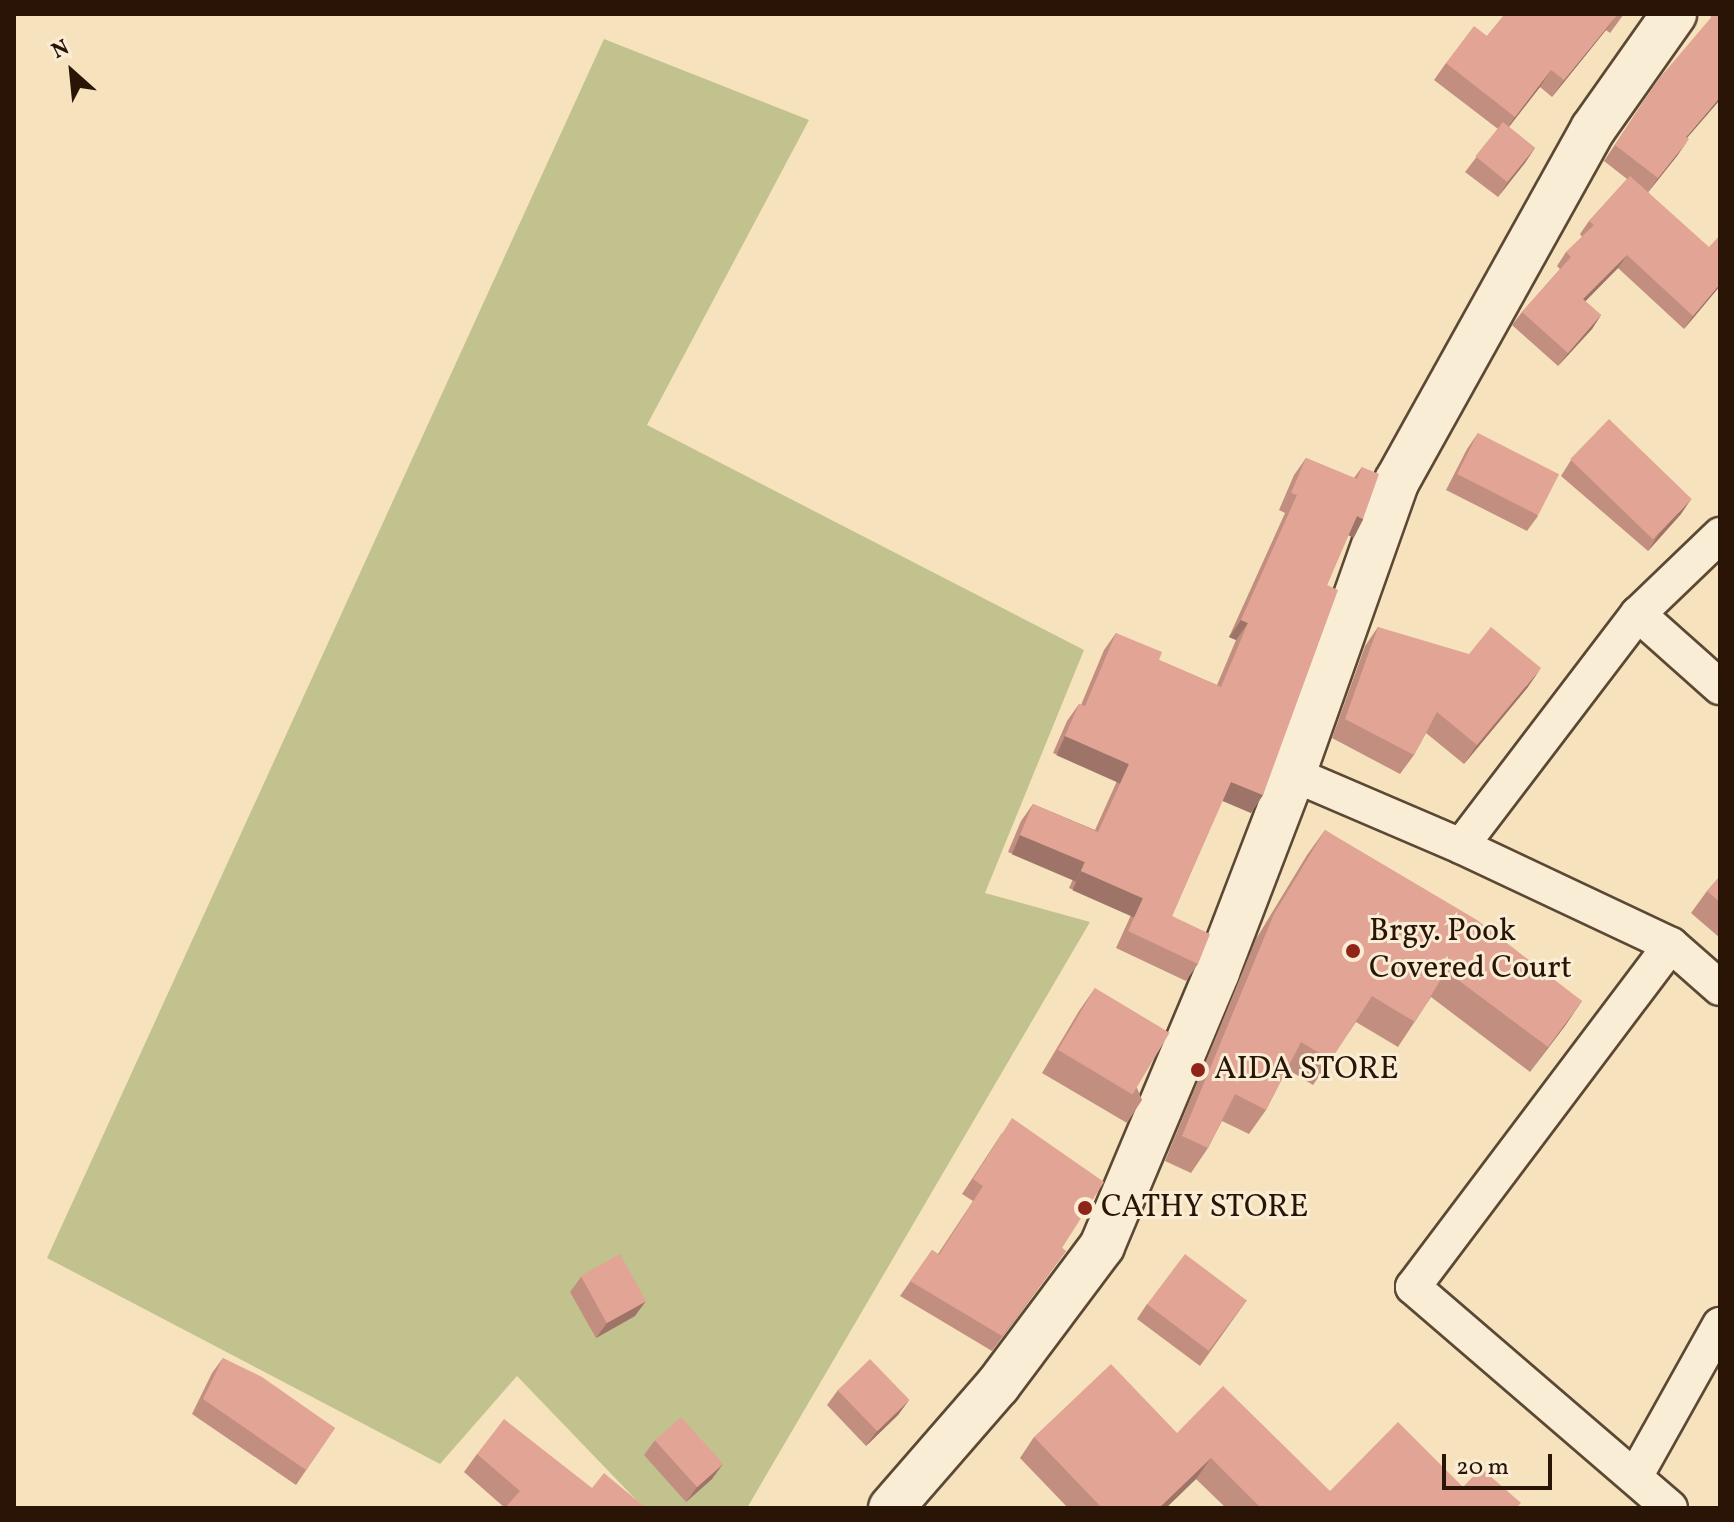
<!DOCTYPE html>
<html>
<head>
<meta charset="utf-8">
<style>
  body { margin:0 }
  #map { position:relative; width:1734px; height:1522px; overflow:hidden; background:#f6e3be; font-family:Vollkorn,serif }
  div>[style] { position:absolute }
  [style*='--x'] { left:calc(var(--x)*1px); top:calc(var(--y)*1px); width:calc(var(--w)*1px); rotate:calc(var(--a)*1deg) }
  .green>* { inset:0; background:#c2c28e }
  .roads { filter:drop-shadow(2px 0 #5c4834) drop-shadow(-2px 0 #5c4834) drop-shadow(0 2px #5c4834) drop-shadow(0 -2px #5c4834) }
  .street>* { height:34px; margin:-17px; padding:0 17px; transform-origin:17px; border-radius:17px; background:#f9edd5 }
  .secondary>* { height:44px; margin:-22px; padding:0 22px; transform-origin:22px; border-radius:22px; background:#f9edd5 }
  .wall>* { inset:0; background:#c28e80 }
  .shaded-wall>* { inset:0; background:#9e7468; transform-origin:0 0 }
  .building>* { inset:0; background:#e2a595; transform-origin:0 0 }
  .dots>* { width:22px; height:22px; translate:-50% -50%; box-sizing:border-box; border:4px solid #f9edd5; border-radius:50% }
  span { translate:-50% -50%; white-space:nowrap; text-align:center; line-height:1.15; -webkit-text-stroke:6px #f9edd5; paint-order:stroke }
  .poi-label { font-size:32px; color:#291406 }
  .left { translate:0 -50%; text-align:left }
  .frame { position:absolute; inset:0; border:16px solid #291406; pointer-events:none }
  .north { position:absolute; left:32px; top:32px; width:80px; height:80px; -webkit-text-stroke:6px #f9edd5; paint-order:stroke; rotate:333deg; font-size:22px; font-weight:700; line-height:32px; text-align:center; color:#291406 }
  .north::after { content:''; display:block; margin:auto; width:28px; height:36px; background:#291406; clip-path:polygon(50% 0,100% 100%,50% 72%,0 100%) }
  .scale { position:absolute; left:1442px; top:1454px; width:110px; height:36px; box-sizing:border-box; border:4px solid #291406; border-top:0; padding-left:10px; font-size:24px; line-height:28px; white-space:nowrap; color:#291406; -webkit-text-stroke:6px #f9edd5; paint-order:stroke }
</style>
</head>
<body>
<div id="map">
  <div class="green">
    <div style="clip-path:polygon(604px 39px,809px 120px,647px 425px,1084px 650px,985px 893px,1090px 922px,747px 1508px,644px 1508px,517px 1376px,440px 1464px,47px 1258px)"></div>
  </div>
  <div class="roads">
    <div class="street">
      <div style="--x:1638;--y:614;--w:110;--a:41.7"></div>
      <div style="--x:1293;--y:774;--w:183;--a:23.2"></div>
      <div style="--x:1461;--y:846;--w:232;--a:25.2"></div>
      <div style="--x:1671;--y:945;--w:65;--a:41.3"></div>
      <div style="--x:1461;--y:846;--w:292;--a:-52.7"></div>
      <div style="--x:1638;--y:614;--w:114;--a:-43.9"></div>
      <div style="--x:1636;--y:1475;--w:172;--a:-60.8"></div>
      <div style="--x:1670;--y:1508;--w:339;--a:-139.3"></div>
      <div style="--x:1413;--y:1287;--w:428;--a:-53"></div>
    </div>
    <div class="secondary">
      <div style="--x:891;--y:1508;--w:163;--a:-49"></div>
      <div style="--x:998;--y:1385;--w:174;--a:-53.2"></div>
      <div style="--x:1102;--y:1246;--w:297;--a:-67.2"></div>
      <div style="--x:1217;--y:972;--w:212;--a:-69"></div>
      <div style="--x:1293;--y:774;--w:311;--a:-70.5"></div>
      <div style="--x:1397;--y:481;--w:403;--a:-60.9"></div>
      <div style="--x:1593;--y:129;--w:141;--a:-54.8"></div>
    </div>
  </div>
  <div class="wall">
    <div style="clip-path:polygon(1505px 14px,1624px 14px,1610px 33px,1606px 30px,1552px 97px,1540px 87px,1509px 127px,1535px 148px,1498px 197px,1465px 172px,1498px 129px,1434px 80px,1446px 63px,1487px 36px)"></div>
    <div style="clip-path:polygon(1707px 14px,1720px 14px,1687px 138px,1677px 156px,1648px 192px,1720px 286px,1684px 329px,1618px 268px,1585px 301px,1601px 315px,1592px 329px,1558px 366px,1512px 325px,1522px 312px,1560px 269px,1557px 266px,1566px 252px,1582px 237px,1580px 234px,1589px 221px,1627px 179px,1604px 161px,1646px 98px,1712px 17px)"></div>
    <div style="clip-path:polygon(1478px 433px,1538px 516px,1527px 531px,1446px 490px,1467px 449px)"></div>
    <div style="clip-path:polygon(1306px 458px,1354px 478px,1362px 467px,1363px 519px,1351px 536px,1348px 535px,1327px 585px,1263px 795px,1251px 813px,1222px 801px,1172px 916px,1198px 964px,1186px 981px,1116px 948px,1131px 915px,1069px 888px,1073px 879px,1008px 852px,1021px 821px,1033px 804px,1095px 830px,1117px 781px,1053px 753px,1067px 721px,1079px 704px,1081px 705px,1104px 650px,1116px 633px,1159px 660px,1217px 685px,1236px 640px,1229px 637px,1285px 513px,1279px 510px,1294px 475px)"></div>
    <div style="clip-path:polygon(1571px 460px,1681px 514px,1648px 551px,1561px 476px)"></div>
    <div style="clip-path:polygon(1378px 627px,1528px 687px,1464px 764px,1426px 733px,1414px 755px,1400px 774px,1332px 738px,1365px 646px)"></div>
    <div style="clip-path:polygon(1325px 830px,1582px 1001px,1530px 1072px,1431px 997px,1398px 1047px,1356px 1022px,1313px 1085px,1287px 1069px,1266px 1110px,1249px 1134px,1222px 1121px,1208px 1148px,1191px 1173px,1165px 1161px,1256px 939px,1307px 855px)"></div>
    <div style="clip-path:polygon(1720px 876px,1720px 938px,1691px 913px,1707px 891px)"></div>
    <div style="clip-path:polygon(1095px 988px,1142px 1100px,1127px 1123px,1042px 1073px,1079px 1011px)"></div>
    <div style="clip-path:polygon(1002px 1133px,1062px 1248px,1066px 1251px,992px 1351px,900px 1296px,932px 1250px,938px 1254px,973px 1201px,962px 1194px)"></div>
    <div style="clip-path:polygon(581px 1277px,635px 1316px,596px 1338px,570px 1292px)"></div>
    <div style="clip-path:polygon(1247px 1300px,1200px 1366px,1137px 1319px,1147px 1304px)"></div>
    <div style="clip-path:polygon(223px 1358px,335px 1428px,296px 1485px,192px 1414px,212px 1373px)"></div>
    <div style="clip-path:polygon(838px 1390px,909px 1400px,898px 1415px,866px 1446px,827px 1405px)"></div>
    <div style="clip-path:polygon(1177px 1433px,1330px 1491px,1463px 1487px,1517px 1508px,1226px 1508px,1196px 1479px,1166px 1508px,1068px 1508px,1020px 1458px,1034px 1437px)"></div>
    <div style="clip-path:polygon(655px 1440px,712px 1479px,686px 1502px,644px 1455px)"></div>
    <div style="clip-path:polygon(477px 1454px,592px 1488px,646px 1508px,505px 1508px,464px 1472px)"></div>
  </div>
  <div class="shaded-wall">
    <div style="clip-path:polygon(1618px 14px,1606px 30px,1552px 97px,1564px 80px)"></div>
    <div style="clip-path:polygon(1551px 70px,1540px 87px,1504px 133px,1515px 117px)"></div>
    <div style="clip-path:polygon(1720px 97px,1720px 100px,1674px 153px,1686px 137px)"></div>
    <div style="clip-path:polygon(1689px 139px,1677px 156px,1646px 195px,1658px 178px)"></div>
    <div style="clip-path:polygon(1535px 148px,1525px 163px,1498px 197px,1508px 182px)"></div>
    <div style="clip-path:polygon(1627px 255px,1618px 268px,1574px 313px,1583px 299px)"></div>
    <div style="clip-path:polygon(1720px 284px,1720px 286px,1684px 329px,1693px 316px)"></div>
    <div style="clip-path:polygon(1601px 315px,1592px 329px,1558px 366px,1568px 353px)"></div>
    <div style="clip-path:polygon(1692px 498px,1681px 514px,1648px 551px,1658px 535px)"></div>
    <div style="left:1357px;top:516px;width:7px;height:21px;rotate:27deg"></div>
    <div style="clip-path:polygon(1241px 620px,1248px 623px,1236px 640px,1229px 637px)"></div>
    <div style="clip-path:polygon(1541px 668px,1528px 687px,1464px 764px,1477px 745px)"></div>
    <div style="left:1065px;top:736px;width:70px;height:21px;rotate:24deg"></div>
    <div style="clip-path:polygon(1231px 782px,1263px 795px,1251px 813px,1219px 799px)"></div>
    <div style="left:1020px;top:835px;width:70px;height:21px;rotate:23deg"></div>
    <div style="left:1081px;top:871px;width:68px;height:21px;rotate:24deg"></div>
    <div style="clip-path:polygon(1582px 1001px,1565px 1026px,1530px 1072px,1548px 1047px)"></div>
    <div style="clip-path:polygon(646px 1301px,635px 1316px,596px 1338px,607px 1323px)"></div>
    <div style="clip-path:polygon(909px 1400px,898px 1415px,866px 1446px,877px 1431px)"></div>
    <div style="clip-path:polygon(1211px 1458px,1196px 1479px,1166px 1508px,1159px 1508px)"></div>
    <div style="clip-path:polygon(723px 1464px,712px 1479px,686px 1502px,697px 1487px)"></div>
  </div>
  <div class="building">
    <div style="clip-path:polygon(1505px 14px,1618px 14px,1564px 80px,1551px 70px,1515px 117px,1446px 63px,1474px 26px,1487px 36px)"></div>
    <div style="clip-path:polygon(1714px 14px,1720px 14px,1720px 97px,1686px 137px,1689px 139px,1658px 178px,1615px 145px,1657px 81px)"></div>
    <div style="left:1503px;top:122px;width:41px;height:44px;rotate:39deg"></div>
    <div style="clip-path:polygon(1630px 176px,1709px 247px,1720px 235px,1720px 284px,1693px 316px,1627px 255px,1583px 299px,1601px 315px,1568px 353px,1522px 312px,1571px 257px,1566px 252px,1594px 225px,1589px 221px)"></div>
    <div style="left:1609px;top:419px;width:115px;height:56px;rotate:44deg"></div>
    <div style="left:1478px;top:433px;width:91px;height:46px;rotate:27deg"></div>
    <div style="clip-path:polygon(1306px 458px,1357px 479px,1362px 467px,1379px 474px,1363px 519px,1357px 516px,1327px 585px,1338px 590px,1263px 795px,1231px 782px,1172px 916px,1210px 934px,1198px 964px,1128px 931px,1143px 898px,1081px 871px,1085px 862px,1020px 835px,1033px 804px,1098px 832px,1129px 764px,1065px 736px,1079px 704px,1085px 706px,1116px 633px,1162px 652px,1159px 660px,1221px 687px,1248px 623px,1241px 620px,1297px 495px,1291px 493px)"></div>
    <div style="clip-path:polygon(1378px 627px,1469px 654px,1491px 627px,1541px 668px,1477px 745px,1437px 712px,1414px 755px,1345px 719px)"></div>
    <div style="clip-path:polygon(1325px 830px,1477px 920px,1582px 1001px,1548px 1047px,1446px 971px,1415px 1022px,1372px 996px,1331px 1060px,1301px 1042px,1266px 1110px,1235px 1094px,1208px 1148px,1182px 1136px,1274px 914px)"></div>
    <div style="clip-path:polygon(1720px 876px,1720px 902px,1707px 891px)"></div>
    <div style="left:1095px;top:988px;width:87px;height:72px;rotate:31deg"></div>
    <div style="clip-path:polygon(1012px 1118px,1104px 1182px,1062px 1248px,1066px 1251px,1002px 1336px,910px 1281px,932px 1250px,939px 1255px,983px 1186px,973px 1179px)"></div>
    <div style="left:620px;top:1254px;width:54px;height:45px;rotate:61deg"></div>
    <div style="left:1185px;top:1254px;width:77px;height:63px;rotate:37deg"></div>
    <div style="clip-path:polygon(223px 1358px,262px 1377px,335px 1428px,306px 1470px,203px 1399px)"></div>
    <div style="left:870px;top:1359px;width:57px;height:45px;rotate:46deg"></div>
    <div style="clip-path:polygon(1111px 1364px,1177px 1433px,1223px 1386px,1330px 1491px,1398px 1422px,1463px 1487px,1481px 1468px,1521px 1503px,1516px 1508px,1261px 1508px,1211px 1458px,1159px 1508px,1102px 1508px,1034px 1437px)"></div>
    <div style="left:681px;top:1417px;width:63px;height:35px;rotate:48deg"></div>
    <div style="clip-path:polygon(504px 1419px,592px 1488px,604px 1473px,646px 1508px,505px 1508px,520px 1491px,477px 1454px)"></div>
  </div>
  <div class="dots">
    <div style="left:1353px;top:951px;background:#8f2418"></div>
    <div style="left:1198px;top:1070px;background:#8f2418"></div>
    <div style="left:1085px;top:1208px;background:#8f2418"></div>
  </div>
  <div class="poi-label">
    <span class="left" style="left:1369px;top:951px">Brgy. Pook<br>Covered Court</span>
    <span class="left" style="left:1214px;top:1070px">AIDA STORE</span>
    <span class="left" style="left:1101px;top:1208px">CATHY STORE</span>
  </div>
  <div class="frame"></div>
  <div class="north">N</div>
  <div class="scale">20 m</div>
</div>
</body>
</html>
